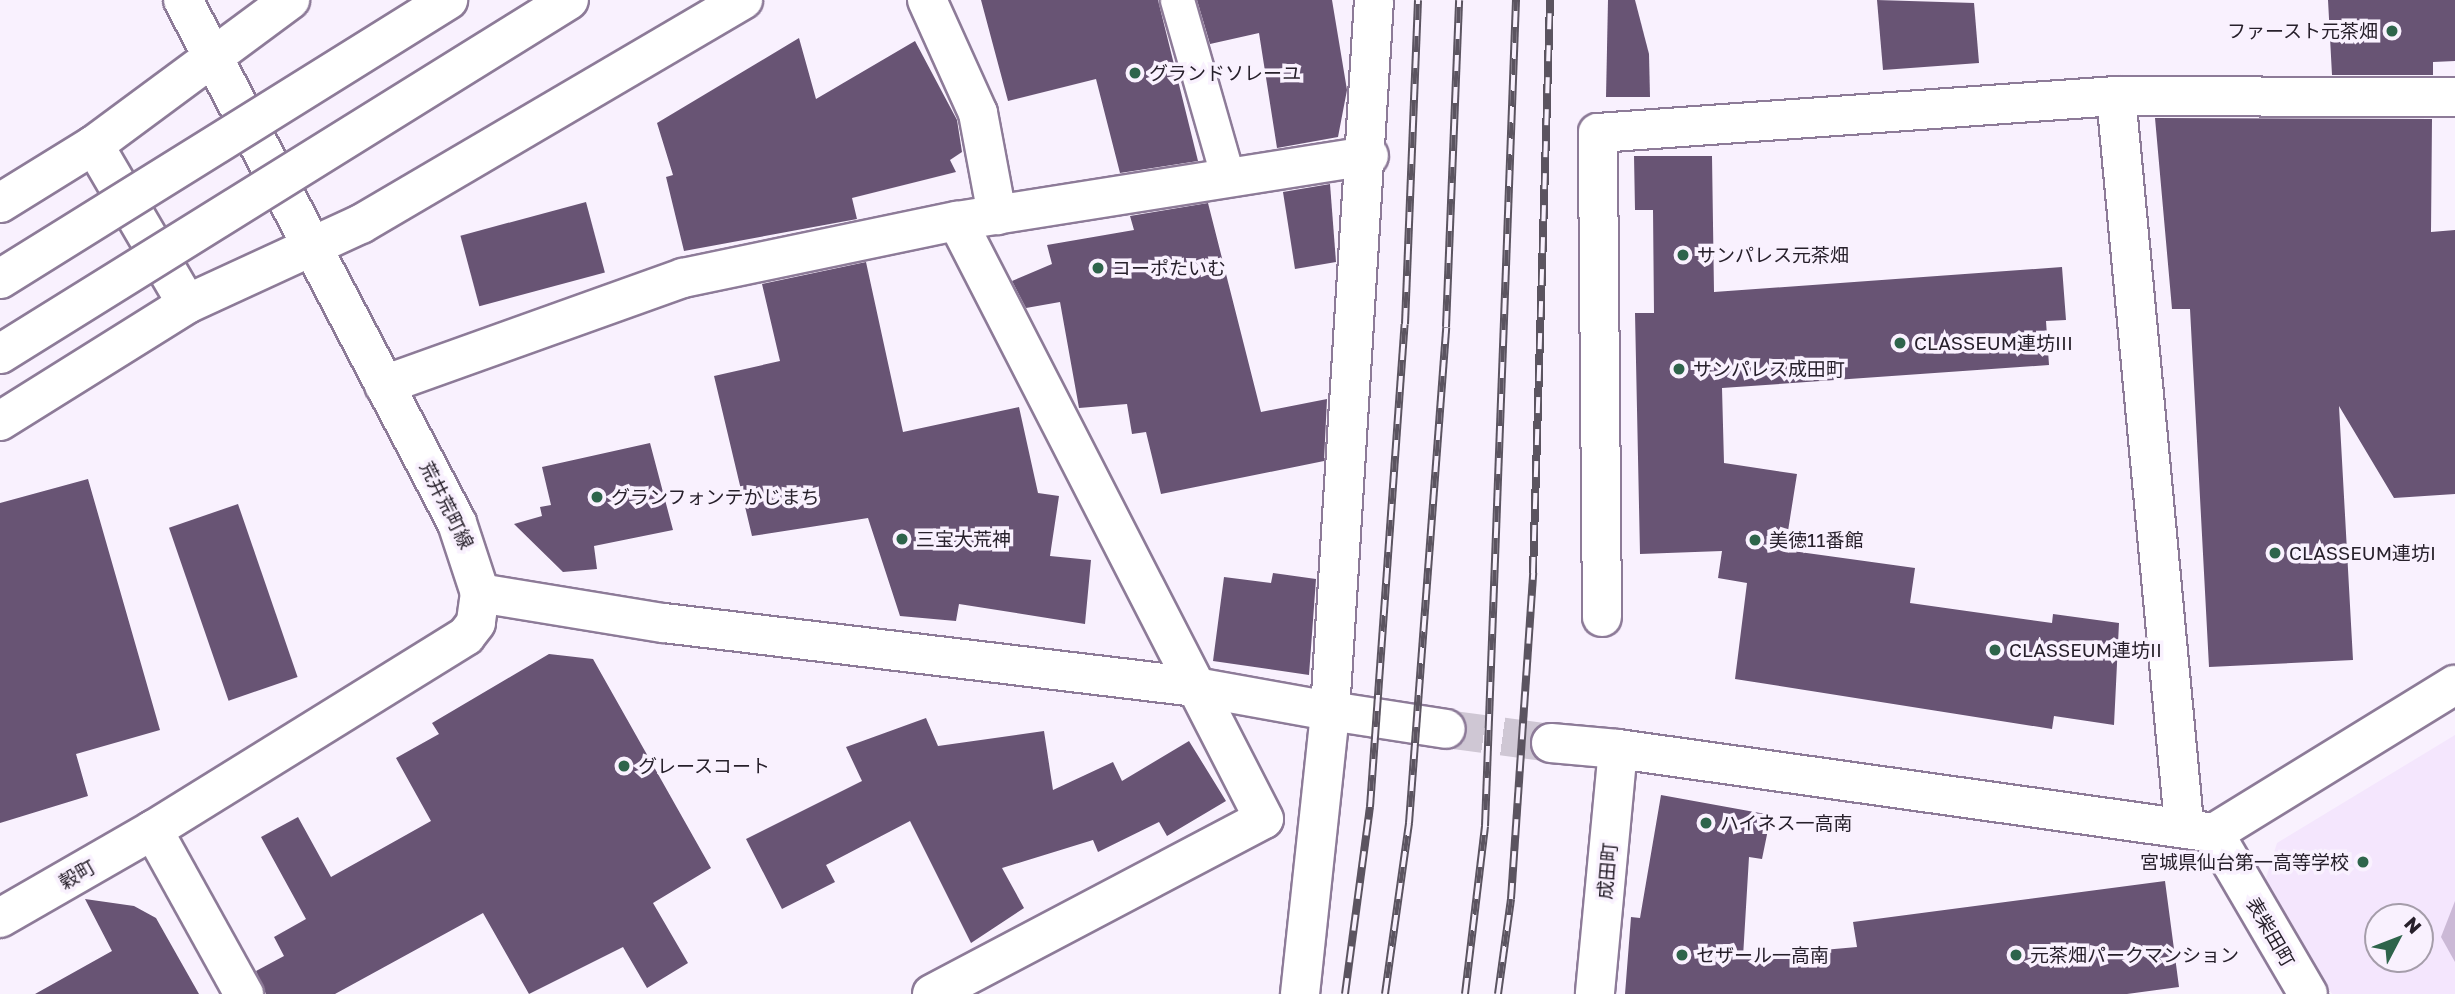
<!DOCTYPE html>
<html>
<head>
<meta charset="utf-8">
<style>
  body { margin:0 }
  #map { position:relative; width:2455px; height:994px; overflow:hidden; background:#f9f1fe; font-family:"Golos Text","Noto Sans JP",sans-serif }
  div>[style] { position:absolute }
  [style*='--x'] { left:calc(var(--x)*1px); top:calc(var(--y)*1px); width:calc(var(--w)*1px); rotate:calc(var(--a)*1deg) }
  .built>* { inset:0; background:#f4e6fd }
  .green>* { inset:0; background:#cbb9d6 }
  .building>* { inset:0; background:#685474; transform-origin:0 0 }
  .minor-tunnel>* { height:38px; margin-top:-19px; transform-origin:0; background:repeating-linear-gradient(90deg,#cfc7d4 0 38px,transparent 0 57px) }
  .roads { filter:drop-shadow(2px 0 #8d7b98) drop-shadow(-2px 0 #8d7b98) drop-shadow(0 2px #8d7b98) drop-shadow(0 -2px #8d7b98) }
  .service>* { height:33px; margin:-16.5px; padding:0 16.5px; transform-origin:16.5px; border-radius:16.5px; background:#fff }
  .minor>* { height:38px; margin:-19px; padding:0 19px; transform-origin:19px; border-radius:19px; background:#fff }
  .tertiary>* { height:38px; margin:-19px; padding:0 19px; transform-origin:19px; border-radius:19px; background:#fff }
  .secondary>* { height:38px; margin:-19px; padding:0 19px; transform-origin:19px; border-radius:19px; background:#fff }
  .rail>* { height:8px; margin-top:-4px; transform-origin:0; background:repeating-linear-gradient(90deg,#f9f1fe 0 16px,#5b5460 0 32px); box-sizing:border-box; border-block:2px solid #5b5460 }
  .bridges { filter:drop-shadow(2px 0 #8d7b98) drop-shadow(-2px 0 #8d7b98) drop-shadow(0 2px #8d7b98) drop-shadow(0 -2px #8d7b98) }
  .tertiary-bridge>* { height:38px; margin:-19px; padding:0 19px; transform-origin:19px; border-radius:19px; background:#fff }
  .dots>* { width:19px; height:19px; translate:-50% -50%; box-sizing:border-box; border:4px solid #f9f1fe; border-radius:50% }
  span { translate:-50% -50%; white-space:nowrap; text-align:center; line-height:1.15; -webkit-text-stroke:7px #f9f1fe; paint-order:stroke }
  .poi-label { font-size:19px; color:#27202b }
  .right { translate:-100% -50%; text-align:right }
  .left { translate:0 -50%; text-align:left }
  .street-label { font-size:19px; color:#27202b }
  .north { position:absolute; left:2364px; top:903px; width:70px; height:70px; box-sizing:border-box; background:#f9f1fe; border:2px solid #a59daa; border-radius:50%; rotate:48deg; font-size:19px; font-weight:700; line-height:28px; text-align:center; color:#27202b }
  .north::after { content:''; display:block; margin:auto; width:24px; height:32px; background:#2e644b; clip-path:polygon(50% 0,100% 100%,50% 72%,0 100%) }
</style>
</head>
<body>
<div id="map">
  <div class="built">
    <div style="clip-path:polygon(evenodd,2455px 735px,2455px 994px,2332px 994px,2265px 881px,2277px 843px,2455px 735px,2378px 917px,2420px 917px,2420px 959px,2378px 959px,2378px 917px)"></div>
  </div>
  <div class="green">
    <div style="clip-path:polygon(2455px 901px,2455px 962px,2441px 937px)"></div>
  </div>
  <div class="building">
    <div style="clip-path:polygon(981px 0,1158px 0,1198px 161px,1120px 173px,1096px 79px,1008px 101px)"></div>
    <div style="clip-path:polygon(1197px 0,1332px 0,1347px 90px,1338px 137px,1277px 148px,1259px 33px,1210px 44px)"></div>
    <div style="clip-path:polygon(1608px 0,1635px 0,1649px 54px,1650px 97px,1606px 97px)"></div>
    <div style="clip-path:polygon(1877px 0,1974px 3px,1979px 63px,1883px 70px)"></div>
    <div style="clip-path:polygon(2328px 0,2455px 0,2455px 61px,2433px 62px,2433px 75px,2332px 75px)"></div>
    <div style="clip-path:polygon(799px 38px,816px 99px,915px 41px,957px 120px,962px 152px,950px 160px,956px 172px,852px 198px,857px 219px,684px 251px,666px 177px,673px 175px,657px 123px)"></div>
    <div style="clip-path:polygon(2155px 118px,2432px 119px,2431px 232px,2455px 230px,2455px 494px,2394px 498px,2339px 406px,2353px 660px,2209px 667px,2190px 309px,2172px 309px)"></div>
    <div style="clip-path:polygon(1634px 156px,1712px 156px,1714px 292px,2062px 267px,2066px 320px,2046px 321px,2049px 365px,1722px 388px,1724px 463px,1797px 474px,1785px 550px,1915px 568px,1910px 603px,2052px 623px,2053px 614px,2119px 623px,2114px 725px,2054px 716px,2052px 729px,1735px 679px,1747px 583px,1718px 578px,1722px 551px,1640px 554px,1635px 313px,1654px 313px,1653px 210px,1635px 210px)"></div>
    <div style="clip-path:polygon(1330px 184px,1336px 262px,1295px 269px,1283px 192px)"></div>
    <div style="left:586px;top:202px;width:73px;height:130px;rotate:75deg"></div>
    <div style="clip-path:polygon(1208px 203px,1261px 412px,1327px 399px,1324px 461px,1161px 494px,1146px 432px,1132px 434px,1127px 404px,1079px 408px,1060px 302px,1026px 308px,1012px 281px,1052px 264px,1047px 245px,1134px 230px,1130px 216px)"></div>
    <div style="clip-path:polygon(866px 262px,903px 432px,1019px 407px,1038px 493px,1059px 496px,1050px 556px,1091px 560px,1085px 624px,959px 604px,956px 621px,900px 616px,868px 518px,752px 536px,714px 376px,780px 361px,762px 284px)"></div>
    <div style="clip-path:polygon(650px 443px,673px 530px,594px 546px,597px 569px,563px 572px,514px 524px,542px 516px,540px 507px,551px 505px,542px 467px)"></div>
    <div style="clip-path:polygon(88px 479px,160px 730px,76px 754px,88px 796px,0 823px,0 503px)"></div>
    <div style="left:238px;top:504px;width:183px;height:73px;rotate:71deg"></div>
    <div style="clip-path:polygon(1273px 573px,1316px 579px,1309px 675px,1213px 661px,1224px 577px,1271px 583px)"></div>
    <div style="clip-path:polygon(549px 654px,593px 659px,711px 868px,653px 903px,688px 963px,647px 988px,623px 947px,529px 994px,483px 913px,335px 994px,266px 994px,256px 971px,284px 956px,274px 937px,306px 919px,261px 837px,298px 817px,331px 877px,431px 821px,396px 758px,439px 734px,432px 723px)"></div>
    <div style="clip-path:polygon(926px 718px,938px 746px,1044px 731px,1053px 790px,1113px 762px,1122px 781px,1189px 741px,1226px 801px,1167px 836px,1159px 822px,1098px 852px,1093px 840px,1002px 868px,1024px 908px,971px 943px,910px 821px,826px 865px,835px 882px,782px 909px,746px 839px,862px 781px,846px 747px)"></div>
    <div style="clip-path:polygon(1661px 795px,1771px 815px,1762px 859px,1749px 857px,1743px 957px,1857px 947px,1853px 922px,2165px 881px,2179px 987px,2127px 994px,1625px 994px,1631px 917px,1640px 918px)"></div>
    <div style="clip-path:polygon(85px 899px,134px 906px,156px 918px,199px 994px,35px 994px,112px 951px)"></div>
  </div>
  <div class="minor-tunnel">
    <div style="--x:1446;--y:729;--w:106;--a:7.6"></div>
  </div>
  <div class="roads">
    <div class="service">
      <div style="--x:1177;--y:0;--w:185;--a:74"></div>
    </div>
    <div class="minor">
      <div style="--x:927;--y:0;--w:124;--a:65.7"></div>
      <div style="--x:978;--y:113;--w:104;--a:79.4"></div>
      <div style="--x:2116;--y:96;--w:731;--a:84.66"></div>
      <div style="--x:384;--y:385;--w:318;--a:-19.7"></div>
      <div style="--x:683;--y:278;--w:280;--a:-11.8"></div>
      <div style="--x:957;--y:221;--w:417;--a:-9"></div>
      <div style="--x:1602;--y:617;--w:484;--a:-90.5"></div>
      <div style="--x:1598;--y:133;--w:519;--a:-4.09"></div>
      <div style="--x:2116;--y:96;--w:339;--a:0.2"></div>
      <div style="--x:1330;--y:711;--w:117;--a:8.8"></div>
      <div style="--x:1551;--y:743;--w:67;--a:5.1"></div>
      <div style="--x:1618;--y:749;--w:246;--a:95.4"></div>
      <div style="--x:2214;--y:833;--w:186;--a:59.7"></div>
      <div style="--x:932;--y:994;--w:375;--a:-27.8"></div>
      <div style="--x:1264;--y:819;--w:672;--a:-117.17"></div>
      <div style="--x:1300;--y:994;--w:285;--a:-83.9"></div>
      <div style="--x:1330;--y:711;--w:712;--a:-86.46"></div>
    </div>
    <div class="tertiary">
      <div style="--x:94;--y:145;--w:184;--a:59.7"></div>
      <div style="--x:0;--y:203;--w:110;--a:-31.7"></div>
      <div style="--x:94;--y:145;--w:244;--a:-36.5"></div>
      <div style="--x:0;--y:421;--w:221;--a:-32"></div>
      <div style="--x:187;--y:304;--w:192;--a:-24.7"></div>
      <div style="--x:361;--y:224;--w:443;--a:-30.4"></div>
      <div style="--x:480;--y:593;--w:186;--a:9.3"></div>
      <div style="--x:664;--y:623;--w:536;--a:6.86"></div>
      <div style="--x:1196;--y:687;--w:136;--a:10.2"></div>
      <div style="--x:1618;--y:749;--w:602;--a:8.02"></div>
      <div style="--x:2214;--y:833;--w:283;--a:-31.6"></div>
      <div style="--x:0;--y:918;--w:177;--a:-29.9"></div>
    </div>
    <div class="secondary">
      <div style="--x:183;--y:0;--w:590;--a:62.35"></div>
      <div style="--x:457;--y:523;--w:74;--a:71.8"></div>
      <div style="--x:480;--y:593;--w:30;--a:98"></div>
      <div style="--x:476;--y:623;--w:16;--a:128"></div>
      <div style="--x:466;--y:636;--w:368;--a:148.2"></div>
      <div style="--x:153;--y:830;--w:188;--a:61"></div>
    </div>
  </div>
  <div class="rail">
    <div style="--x:1345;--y:994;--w:189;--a:-82.4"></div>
    <div style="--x:1370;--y:807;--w:484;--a:-85.9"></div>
    <div style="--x:1405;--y:324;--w:324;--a:-87.7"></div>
    <div style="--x:1385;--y:994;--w:173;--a:-82"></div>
    <div style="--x:1409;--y:823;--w:497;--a:-85.7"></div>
    <div style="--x:1446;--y:327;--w:327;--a:-87.7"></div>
    <div style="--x:1465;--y:994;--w:169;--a:-83.2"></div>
    <div style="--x:1485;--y:826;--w:827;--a:-87.85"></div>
    <div style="--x:1498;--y:994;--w:96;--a:-82.2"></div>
    <div style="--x:1511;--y:899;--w:327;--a:-86.1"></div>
    <div style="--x:1533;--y:573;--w:573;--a:-88.3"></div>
  </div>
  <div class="bridges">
    <div class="tertiary-bridge">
      <div style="--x:0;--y:279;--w:528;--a:-31.91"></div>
      <div style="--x:0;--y:354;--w:670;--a:-31.89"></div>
    </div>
  </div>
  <div class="dots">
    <div style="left:2392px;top:31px;background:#2e644b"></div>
    <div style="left:1135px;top:73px;background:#2e644b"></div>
    <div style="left:1683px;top:255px;background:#2e644b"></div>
    <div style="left:1098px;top:268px;background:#2e644b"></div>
    <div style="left:1900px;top:343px;background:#2e644b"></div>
    <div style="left:1679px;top:369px;background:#2e644b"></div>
    <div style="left:597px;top:497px;background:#2e644b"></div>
    <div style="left:902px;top:539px;background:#2e644b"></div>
    <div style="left:1755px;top:540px;background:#2e644b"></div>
    <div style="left:2275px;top:553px;background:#2e644b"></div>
    <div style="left:1995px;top:650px;background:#2e644b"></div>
    <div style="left:624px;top:766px;background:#2e644b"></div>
    <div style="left:1706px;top:823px;background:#2e644b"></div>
    <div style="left:2363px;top:862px;background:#2e644b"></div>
    <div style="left:1682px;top:955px;background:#2e644b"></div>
    <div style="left:2016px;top:955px;background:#2e644b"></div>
  </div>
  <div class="poi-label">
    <span class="right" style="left:2378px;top:31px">ファースト元茶畑</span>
    <span class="left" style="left:1149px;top:73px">グランドソレーユ</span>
    <span class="left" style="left:1697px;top:255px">サンパレス元茶畑</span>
    <span class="left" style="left:1112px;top:268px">コーポたいむ</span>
    <span class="left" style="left:1914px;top:343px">CLASSEUM連坊III</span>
    <span class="left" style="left:1693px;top:369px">サンパレス成田町</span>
    <span class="left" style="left:611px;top:497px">グランフォンテかじまち</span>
    <span class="left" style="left:916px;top:539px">三宝大荒神</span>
    <span class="left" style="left:1769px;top:540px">美徳11番館</span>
    <span class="left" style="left:2289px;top:553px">CLASSEUM連坊I</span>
    <span class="left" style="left:2009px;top:650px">CLASSEUM連坊II</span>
    <span class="left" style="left:638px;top:766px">グレースコート</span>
    <span class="left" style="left:1720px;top:823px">ハイネス一高南</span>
    <span class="right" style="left:2349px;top:862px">宮城県仙台第一高等学校</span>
    <span class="left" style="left:1696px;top:955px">セザール一高南</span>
    <span class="left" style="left:2030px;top:955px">元茶畑パークマンション</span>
  </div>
  <div class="street-label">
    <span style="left:447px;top:505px;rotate:63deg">荒井荒町線</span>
    <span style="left:1607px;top:871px;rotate:-85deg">成田町</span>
    <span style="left:77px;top:874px;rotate:-30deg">穀町</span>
    <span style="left:2271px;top:932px;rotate:60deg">表柴田町</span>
  </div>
  <div class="north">N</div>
</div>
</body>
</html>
